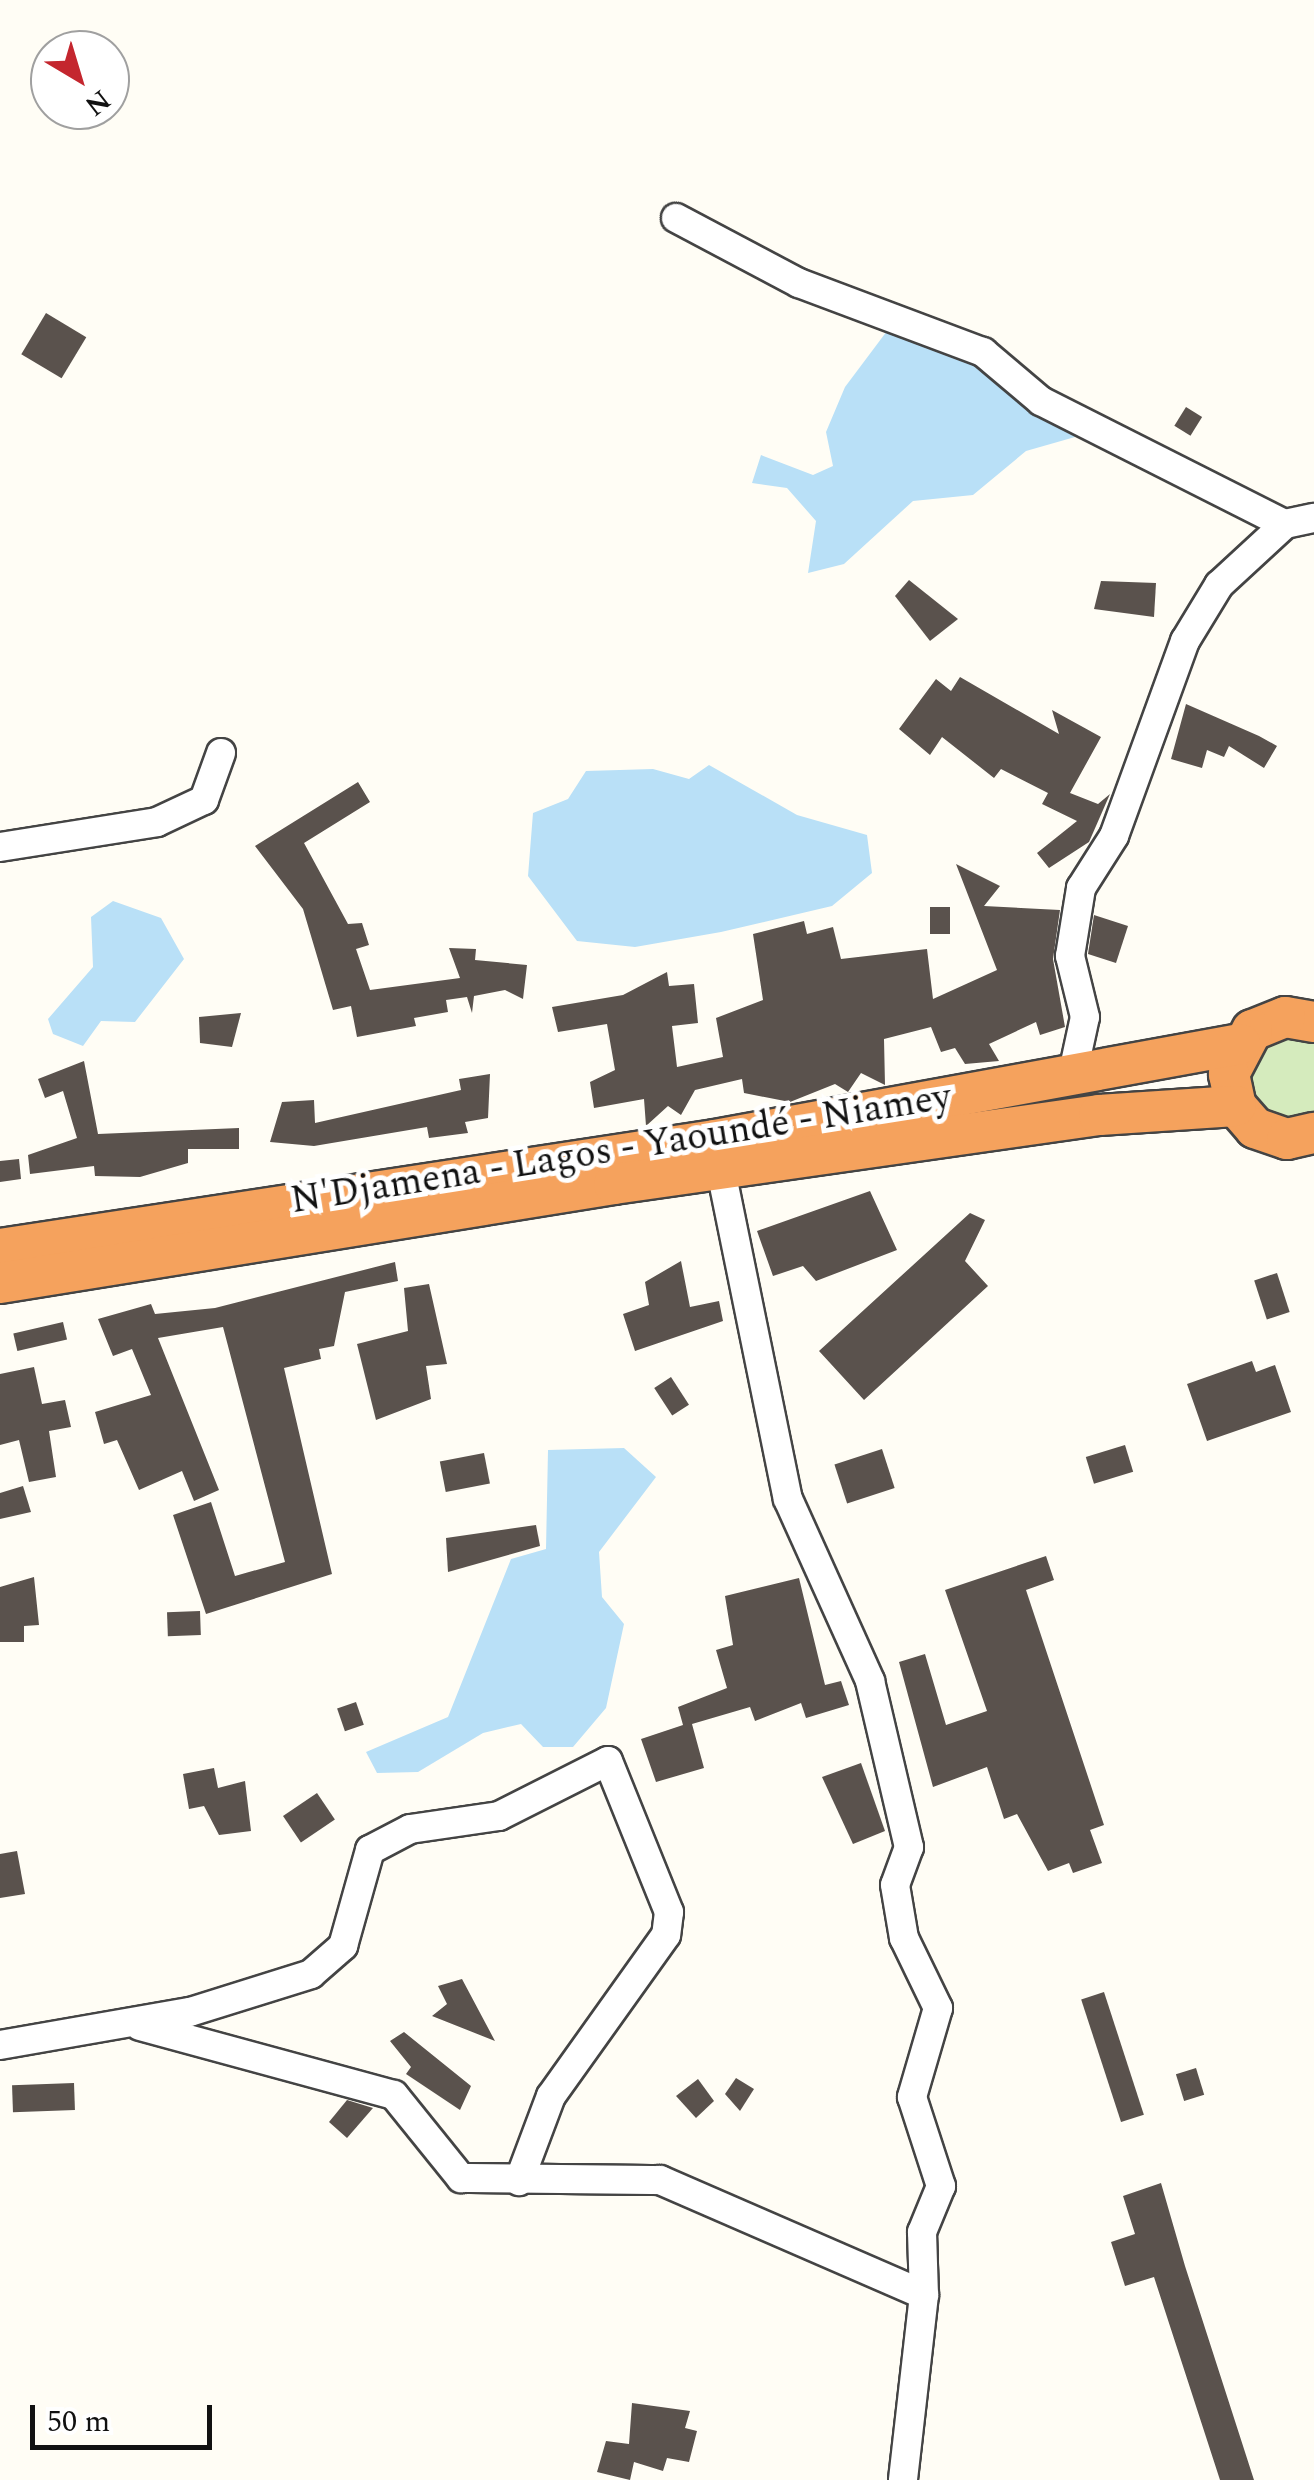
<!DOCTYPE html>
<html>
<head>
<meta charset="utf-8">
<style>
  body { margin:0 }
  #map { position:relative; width:1314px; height:2480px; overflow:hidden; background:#fffdf5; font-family:Spectral,serif }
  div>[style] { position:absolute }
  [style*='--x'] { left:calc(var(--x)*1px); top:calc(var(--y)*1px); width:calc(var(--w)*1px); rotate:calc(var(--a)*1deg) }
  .green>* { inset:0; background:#d5ebbd }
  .water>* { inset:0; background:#b9e0f7 }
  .building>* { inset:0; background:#5a524d; transform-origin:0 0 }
  .roads { filter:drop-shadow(2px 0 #444) drop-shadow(-2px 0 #444) drop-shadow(0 2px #444) drop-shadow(0 -2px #444) }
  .minor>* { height:28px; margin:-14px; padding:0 14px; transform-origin:14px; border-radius:14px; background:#fff }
  .highway>* { height:40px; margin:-20px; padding:0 20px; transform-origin:20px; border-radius:20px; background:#f5a25d }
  span { translate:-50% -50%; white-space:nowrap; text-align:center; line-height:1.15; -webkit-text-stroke:10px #fff; paint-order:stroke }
  .street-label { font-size:38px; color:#111 }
  .north { position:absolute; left:30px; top:30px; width:100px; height:100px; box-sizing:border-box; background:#fff; border:2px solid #a0a0a0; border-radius:50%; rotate:142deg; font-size:28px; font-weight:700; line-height:40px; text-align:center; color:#111 }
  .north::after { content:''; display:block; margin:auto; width:35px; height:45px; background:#c4262e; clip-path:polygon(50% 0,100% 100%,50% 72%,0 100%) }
  .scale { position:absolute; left:30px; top:2405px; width:182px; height:45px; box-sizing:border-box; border:5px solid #111; border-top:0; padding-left:12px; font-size:30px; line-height:35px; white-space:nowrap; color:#111; -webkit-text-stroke:8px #fff; paint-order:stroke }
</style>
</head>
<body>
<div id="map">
  <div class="green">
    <div style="clip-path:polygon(1314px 1032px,1314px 1121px,1255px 1114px,1245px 1052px,1256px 1038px)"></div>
  </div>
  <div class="water">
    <div style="clip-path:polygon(893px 323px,966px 355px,1075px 428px,1075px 437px,1026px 451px,973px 495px,913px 501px,844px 564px,808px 573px,816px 521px,787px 488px,752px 483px,761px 455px,813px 475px,833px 466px,826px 432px,845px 387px)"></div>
    <div style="clip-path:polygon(709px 765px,797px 815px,867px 835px,872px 873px,832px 906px,721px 932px,635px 947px,577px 941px,528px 876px,533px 813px,568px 799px,586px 771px,653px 769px,689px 779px)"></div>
    <div style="clip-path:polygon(113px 901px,161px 918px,184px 959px,135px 1022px,101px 1021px,83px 1046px,53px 1034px,48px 1019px,93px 967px,91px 917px)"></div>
    <div style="clip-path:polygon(624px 1448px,656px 1477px,599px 1552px,602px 1597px,624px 1624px,606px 1708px,573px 1747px,543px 1747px,521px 1724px,483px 1733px,418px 1772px,377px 1773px,366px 1752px,448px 1717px,511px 1559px,546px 1549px,548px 1450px)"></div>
  </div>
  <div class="building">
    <div style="left:46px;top:313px;width:47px;height:48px;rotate:31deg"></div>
    <div style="left:1186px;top:407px;width:19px;height:22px;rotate:32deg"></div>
    <div style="clip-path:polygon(909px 580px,958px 619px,930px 641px,895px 596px)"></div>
    <div style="clip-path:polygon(1101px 581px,1156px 583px,1154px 617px,1094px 609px)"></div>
    <div style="clip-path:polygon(960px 677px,1059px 734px,1052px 710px,1101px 737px,1070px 793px,1098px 804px,1110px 794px,1089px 842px,1049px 868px,1037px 853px,1077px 821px,1042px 804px,1048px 793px,1001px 769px,994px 778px,942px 737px,930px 755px,899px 729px,936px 679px,951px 691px)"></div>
    <div style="clip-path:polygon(1186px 704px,1259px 736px,1277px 746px,1264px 768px,1229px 746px,1224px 757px,1207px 750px,1202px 768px,1171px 759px)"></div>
    <div style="clip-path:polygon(358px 782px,370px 802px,304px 843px,348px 924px,362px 923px,369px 945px,356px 949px,370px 990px,460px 978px,449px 948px,476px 949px,475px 960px,527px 965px,523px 999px,505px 990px,474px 996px,472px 1013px,467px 997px,446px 1000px,448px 1012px,414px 1018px,416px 1026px,357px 1037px,351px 1006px,333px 1010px,303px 909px,255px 846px)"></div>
    <div style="clip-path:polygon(956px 864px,1000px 886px,984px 906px,1060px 910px,1053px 959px,1065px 1027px,1040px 1035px,1036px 1022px,989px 1044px,999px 1061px,965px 1064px,955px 1048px,941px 1052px,931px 1027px,884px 1039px,885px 1085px,861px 1073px,848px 1092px,835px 1084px,790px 1102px,744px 1093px,742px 1079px,695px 1090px,681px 1115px,668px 1106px,646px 1126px,644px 1099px,594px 1108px,590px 1082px,615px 1070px,607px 1024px,558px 1032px,552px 1007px,623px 995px,667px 972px,669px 986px,694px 984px,698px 1023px,672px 1026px,677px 1067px,723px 1057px,716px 1018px,763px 1000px,753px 934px,804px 921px,807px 934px,833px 927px,841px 959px,927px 949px,933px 999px,997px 970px)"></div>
    <div style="left:950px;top:907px;width:27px;height:20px;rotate:90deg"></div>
    <div style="clip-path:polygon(1094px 915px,1128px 926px,1116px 963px,1088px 954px)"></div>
    <div style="clip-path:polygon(241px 1013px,232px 1047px,200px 1043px,199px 1017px)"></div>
    <div style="clip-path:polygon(84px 1061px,98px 1134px,239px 1128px,239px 1149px,188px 1149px,188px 1163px,140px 1177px,95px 1176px,94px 1166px,30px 1174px,28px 1155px,77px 1138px,63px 1091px,45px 1098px,38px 1079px)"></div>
    <div style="clip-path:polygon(490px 1074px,488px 1118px,465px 1122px,468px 1133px,429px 1138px,427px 1127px,314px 1146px,270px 1142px,282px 1102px,314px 1100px,315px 1123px,461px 1090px,459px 1079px)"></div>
    <div style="clip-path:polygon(19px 1159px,21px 1179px,0 1182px,0 1161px)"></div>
    <div style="clip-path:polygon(870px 1191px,897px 1250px,816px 1281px,803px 1266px,773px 1276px,757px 1231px)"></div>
    <div style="clip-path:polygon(970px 1213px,985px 1220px,965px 1261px,988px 1286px,864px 1400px,819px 1351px)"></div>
    <div style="clip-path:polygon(681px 1261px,690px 1307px,719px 1301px,723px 1321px,635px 1351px,623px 1314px,649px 1305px,645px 1282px)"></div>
    <div style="clip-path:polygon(395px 1262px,398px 1281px,345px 1292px,334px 1346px,319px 1349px,321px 1359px,284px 1368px,332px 1574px,206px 1614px,173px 1515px,211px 1502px,235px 1576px,285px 1562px,223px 1327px,158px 1338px,219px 1490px,194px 1501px,182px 1471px,139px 1490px,117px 1440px,104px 1444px,95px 1412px,151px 1395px,132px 1349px,113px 1356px,98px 1319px,151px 1304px,155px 1314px,215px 1308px)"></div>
    <div style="left:1277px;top:1273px;width:41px;height:24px;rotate:72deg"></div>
    <div style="clip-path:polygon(429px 1284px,447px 1364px,426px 1366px,431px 1399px,376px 1420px,357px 1344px,408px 1331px,404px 1288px)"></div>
    <div style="left:63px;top:1322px;width:18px;height:51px;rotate:77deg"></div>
    <div style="clip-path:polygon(1252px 1361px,1256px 1372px,1275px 1365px,1291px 1412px,1207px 1441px,1187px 1384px)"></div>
    <div style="clip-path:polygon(34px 1367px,42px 1404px,65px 1400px,71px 1427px,49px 1431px,56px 1477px,29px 1482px,19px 1440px,0 1445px,0 1374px)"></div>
    <div style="left:671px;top:1377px;width:33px;height:20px;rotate:57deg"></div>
    <div style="left:1125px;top:1445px;width:28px;height:41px;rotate:73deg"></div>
    <div style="left:882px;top:1449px;width:41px;height:50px;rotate:72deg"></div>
    <div style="left:484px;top:1453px;width:31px;height:45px;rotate:79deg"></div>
    <div style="clip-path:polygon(23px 1486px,31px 1512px,0 1519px,0 1493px)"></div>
    <div style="clip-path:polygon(536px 1525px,540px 1546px,448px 1572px,446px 1538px)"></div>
    <div style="clip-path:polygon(1046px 1556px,1054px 1580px,1026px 1590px,1104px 1825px,1090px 1830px,1102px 1863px,1073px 1873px,1069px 1863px,1048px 1871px,1017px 1814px,1004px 1819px,987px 1767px,933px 1787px,899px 1662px,925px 1654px,946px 1725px,987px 1711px,945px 1590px)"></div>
    <div style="clip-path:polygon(34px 1577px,39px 1625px,24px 1626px,24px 1642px,0 1642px,0 1587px)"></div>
    <div style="clip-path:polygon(799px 1578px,825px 1685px,841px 1681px,849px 1705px,806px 1718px,801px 1703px,755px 1721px,750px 1707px,692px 1724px,704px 1768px,656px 1782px,641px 1739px,683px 1725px,678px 1707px,727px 1688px,716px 1650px,733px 1645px,725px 1596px)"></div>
    <div style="left:200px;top:1611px;width:24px;height:33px;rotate:88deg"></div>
    <div style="left:356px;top:1702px;width:24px;height:20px;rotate:71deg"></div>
    <div style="clip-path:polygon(861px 1763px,885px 1831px,853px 1844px,822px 1777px)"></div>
    <div style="clip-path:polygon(214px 1768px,218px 1788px,245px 1781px,251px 1831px,219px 1835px,204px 1806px,189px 1809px,183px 1774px)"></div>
    <div style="left:317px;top:1793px;width:32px;height:41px;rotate:56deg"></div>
    <div style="clip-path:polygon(17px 1851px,25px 1894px,0 1898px,0 1854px)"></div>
    <div style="clip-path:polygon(462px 1979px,495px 2041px,432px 2016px,447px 2004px,438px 1986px)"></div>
    <div style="left:1104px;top:1992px;width:129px;height:24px;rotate:72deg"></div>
    <div style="clip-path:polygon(404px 2032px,471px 2086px,460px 2110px,406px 2074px,411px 2067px,390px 2041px)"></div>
    <div style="left:1196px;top:2068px;width:28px;height:21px;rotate:73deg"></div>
    <div style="clip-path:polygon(736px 2078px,754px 2089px,740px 2111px,725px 2094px)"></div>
    <div style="clip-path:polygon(698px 2079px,714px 2101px,696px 2118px,676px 2096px)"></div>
    <div style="left:74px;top:2083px;width:27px;height:62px;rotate:88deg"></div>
    <div style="clip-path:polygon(347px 2100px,373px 2108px,347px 2138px,329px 2122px)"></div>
    <div style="clip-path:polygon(1161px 2183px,1185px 2266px,1254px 2480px,1220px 2480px,1154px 2277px,1125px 2286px,1111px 2242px,1135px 2234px,1123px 2196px)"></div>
    <div style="clip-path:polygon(632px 2403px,690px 2411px,685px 2428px,697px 2431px,689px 2462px,667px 2458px,663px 2471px,634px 2462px,630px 2480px,597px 2472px,606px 2441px,629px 2444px)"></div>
  </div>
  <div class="roads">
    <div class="minor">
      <div style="--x:676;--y:218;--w:139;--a:27.9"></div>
      <div style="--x:799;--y:283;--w:197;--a:20.6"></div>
      <div style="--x:983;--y:352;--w:76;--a:40.2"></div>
      <div style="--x:1041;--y:401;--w:273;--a:26.8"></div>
      <div style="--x:0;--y:847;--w:159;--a:-9"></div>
      <div style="--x:157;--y:822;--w:52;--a:-25.1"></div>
      <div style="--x:204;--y:800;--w:50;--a:-70.1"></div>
      <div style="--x:1072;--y:1077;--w:61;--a:-77.8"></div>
      <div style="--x:1085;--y:1017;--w:63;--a:-103.8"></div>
      <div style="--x:1070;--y:956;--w:69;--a:-80.8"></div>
      <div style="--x:1081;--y:888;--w:62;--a:-57.6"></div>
      <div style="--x:1114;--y:836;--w:208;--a:-70"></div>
      <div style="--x:1185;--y:641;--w:66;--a:-58.7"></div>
      <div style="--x:1219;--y:585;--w:90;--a:-42.7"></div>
      <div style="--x:1285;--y:524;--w:30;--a:-12"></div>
      <div style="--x:717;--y:1151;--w:355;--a:78.5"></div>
      <div style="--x:788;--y:1499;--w:200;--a:65.7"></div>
      <div style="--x:870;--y:1681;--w:171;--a:76.8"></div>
      <div style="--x:909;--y:1847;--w:40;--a:110.2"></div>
      <div style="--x:895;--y:1885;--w:54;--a:80.4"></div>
      <div style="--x:904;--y:1938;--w:78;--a:64.1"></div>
      <div style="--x:938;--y:2008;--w:93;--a:106.3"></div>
      <div style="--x:912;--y:2097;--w:94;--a:72"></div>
      <div style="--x:941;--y:2186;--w:50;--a:112.4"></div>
      <div style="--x:922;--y:2232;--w:63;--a:88.2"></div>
      <div style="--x:924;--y:2295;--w:186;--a:96.5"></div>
      <div style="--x:140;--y:2026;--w:263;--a:15.2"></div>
      <div style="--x:394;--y:2095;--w:107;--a:51.1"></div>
      <div style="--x:461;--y:2178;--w:199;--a:0.6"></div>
      <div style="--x:660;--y:2180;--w:288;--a:23.5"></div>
      <div style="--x:0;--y:2045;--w:193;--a:-9.9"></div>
      <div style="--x:190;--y:2012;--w:127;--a:-17.4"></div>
      <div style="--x:311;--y:1974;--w:43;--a:-41.2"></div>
      <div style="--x:343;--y:1946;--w:100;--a:-74.3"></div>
      <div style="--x:370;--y:1850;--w:45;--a:-27.7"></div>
      <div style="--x:410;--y:1829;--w:90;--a:-8.3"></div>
      <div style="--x:499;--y:1816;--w:122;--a:-26.8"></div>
      <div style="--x:608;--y:1761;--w:163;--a:68"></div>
      <div style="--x:669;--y:1912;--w:23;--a:97"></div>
      <div style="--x:666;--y:1935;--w:198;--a:125.5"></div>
      <div style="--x:551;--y:2096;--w:91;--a:110.6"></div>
    </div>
    <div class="highway">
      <div style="--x:1314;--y:1022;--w:29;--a:-170"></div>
      <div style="--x:1285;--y:1017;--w:35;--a:158"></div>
      <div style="--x:1252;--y:1030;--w:50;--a:117.6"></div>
      <div style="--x:1229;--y:1074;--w:33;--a:78"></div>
      <div style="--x:1236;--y:1106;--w:29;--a:49"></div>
      <div style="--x:1255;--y:1128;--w:34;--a:19"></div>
      <div style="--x:1287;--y:1139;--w:28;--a:-13"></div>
      <div style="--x:0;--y:1249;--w:723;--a:-8.67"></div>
      <div style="--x:715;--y:1140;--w:534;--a:-10.36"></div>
      <div style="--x:0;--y:1283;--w:622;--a:-9.16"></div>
      <div style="--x:614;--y:1184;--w:490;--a:-8.1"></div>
      <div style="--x:1099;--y:1115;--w:137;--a:-3.8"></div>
    </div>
  </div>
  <div class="street-label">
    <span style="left:621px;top:1150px;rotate:-9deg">N'Djamena - Lagos - Yaoundé - Niamey</span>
  </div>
  <div class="north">N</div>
  <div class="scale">50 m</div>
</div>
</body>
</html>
